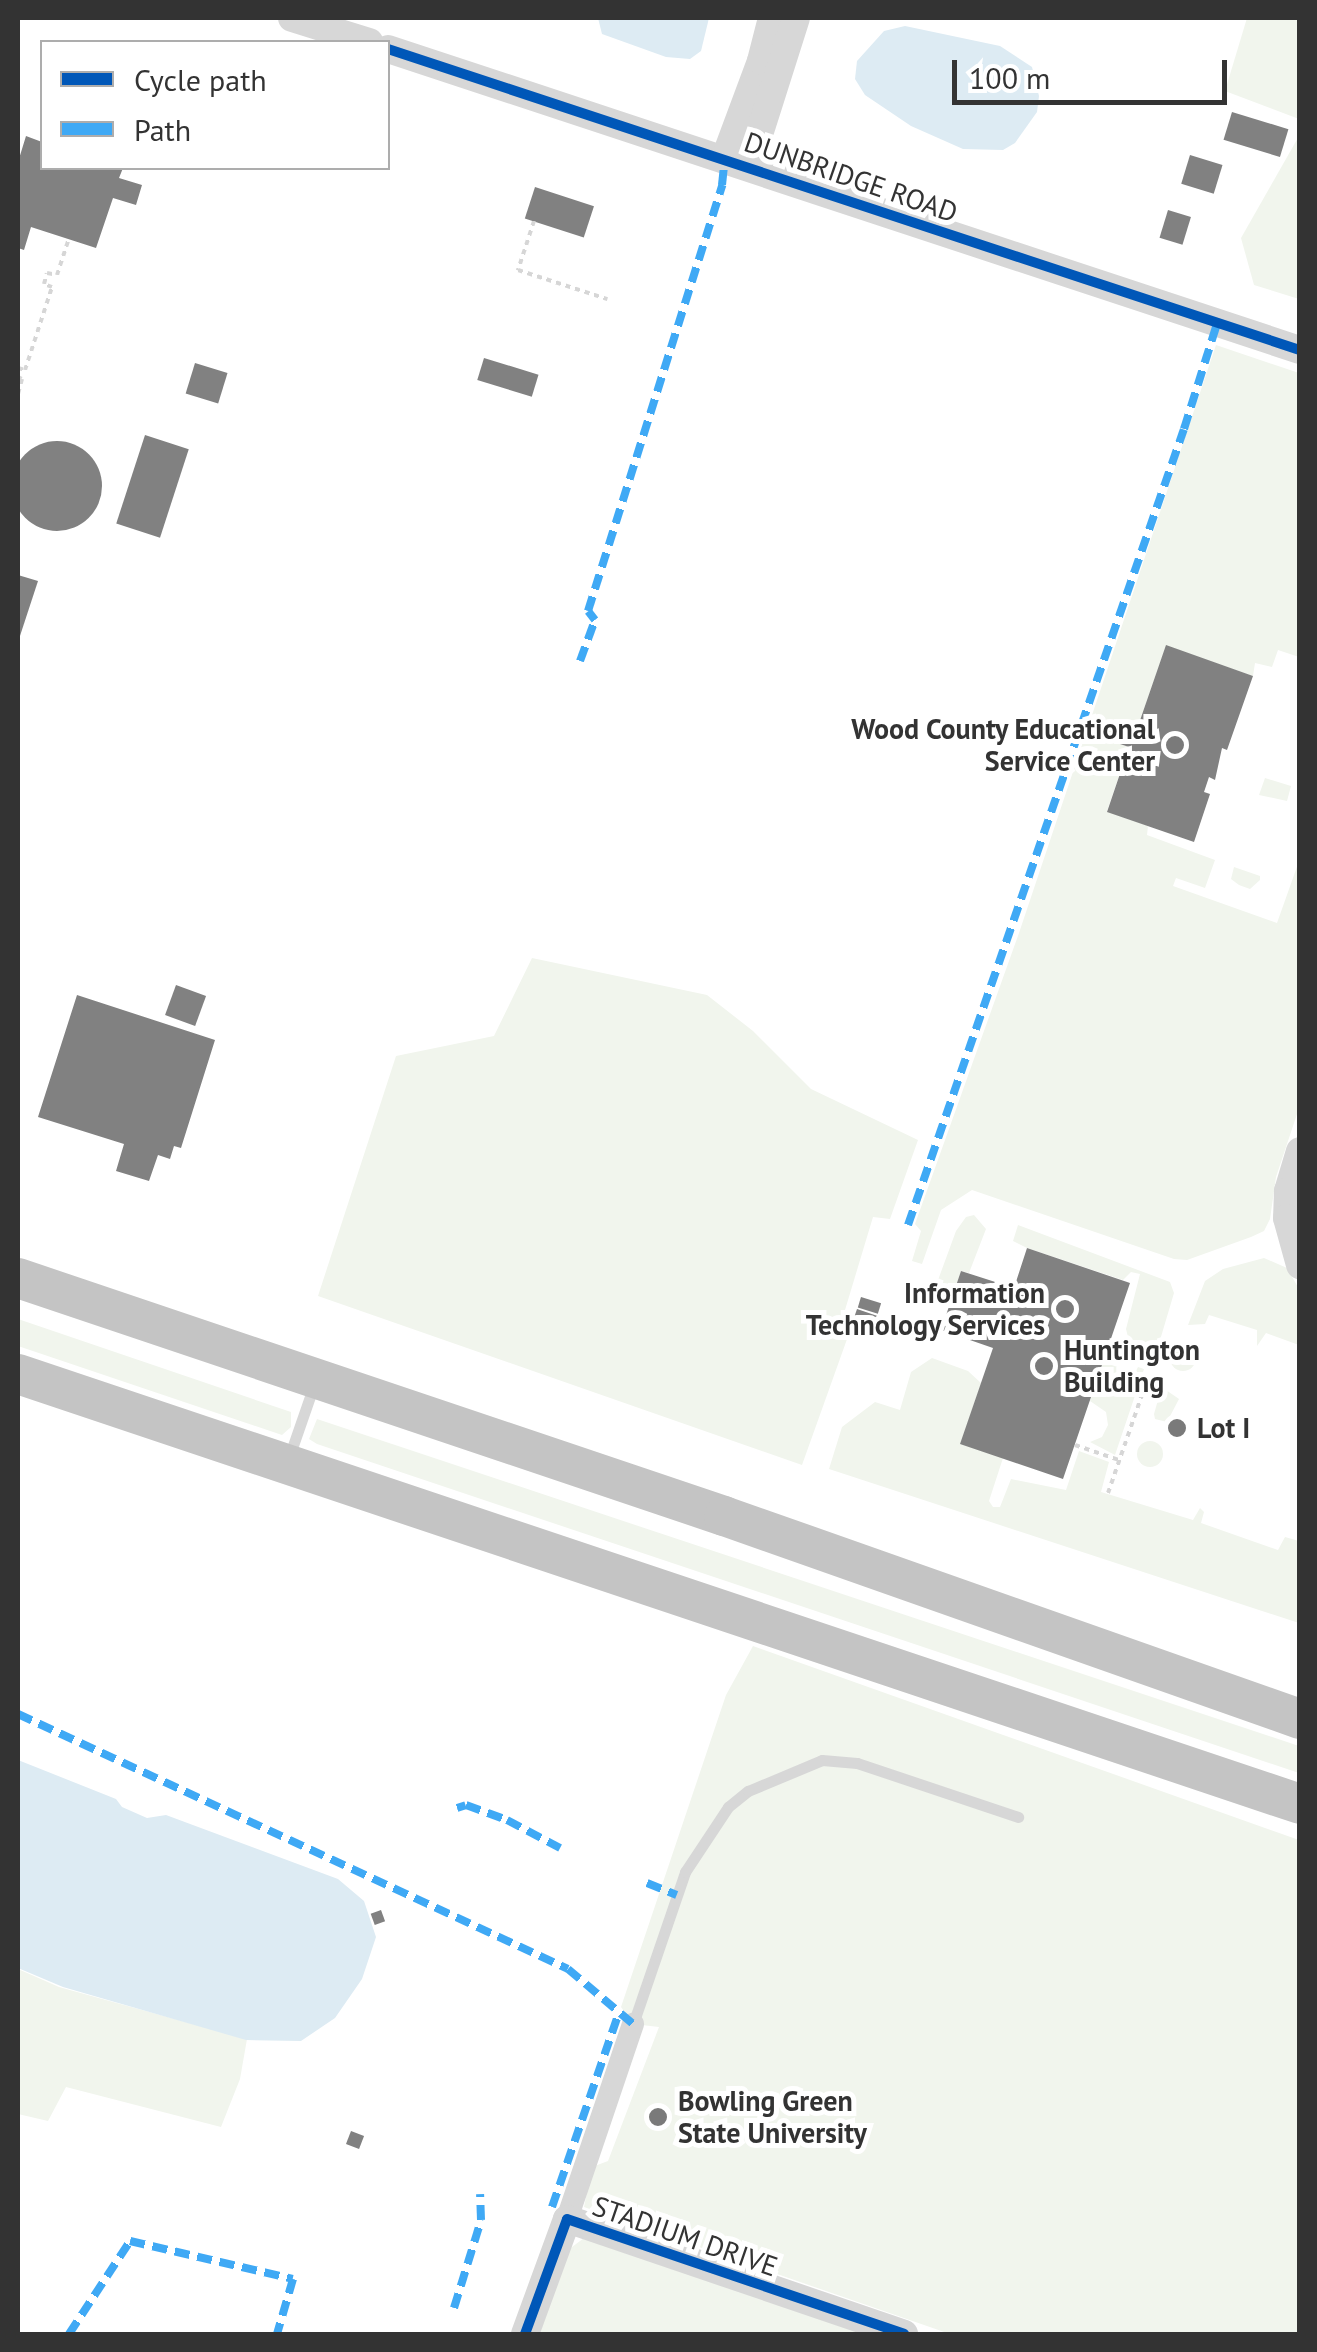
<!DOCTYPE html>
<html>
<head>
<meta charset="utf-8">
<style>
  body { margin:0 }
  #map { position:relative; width:1317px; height:2352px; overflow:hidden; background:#fff; font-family:"PT Sans",sans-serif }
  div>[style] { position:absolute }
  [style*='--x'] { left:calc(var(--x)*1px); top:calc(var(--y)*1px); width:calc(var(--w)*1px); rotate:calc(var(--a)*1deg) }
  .green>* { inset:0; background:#f1f5ed }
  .round { border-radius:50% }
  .water>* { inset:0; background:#ddebf3 }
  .building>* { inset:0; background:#818181; transform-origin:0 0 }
  .path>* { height:4px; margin-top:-2px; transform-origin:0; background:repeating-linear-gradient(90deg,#d6d6d6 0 5px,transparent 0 10px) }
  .service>* { height:11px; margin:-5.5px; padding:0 5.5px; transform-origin:5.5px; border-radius:5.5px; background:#d7d7d7 }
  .minor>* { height:22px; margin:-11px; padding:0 11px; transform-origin:11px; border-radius:11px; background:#d7d7d7 }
  .tertiary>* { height:28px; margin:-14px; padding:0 14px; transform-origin:14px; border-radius:14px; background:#d7d7d7 }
  .motorway>* { height:40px; margin:-20px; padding:0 20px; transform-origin:20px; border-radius:20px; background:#c4c4c4 }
  .quiet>* { height:8px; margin-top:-4px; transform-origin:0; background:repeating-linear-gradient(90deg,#3fa9f5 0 15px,transparent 0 23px) }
  .cycleway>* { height:10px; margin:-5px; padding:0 5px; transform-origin:5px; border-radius:5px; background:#0057b8 }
  .dots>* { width:28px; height:28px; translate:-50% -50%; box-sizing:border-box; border:5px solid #fff; border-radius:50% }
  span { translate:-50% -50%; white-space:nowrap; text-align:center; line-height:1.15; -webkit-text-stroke:10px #fff; paint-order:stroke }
  .street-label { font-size:28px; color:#333 }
  .poi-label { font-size:28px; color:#333; font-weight:700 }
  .right { translate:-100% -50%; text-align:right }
  .left { translate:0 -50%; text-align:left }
  .frame { position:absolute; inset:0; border:20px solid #333; pointer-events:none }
  .legend { position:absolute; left:40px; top:40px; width:350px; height:130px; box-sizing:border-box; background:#fff; border:2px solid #adadad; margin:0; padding:12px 18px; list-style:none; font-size:30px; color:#333 }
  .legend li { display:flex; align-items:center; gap:20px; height:50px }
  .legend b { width:50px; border:2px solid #adadad }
  .scale { position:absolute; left:952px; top:60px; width:275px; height:45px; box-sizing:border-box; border:5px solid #333; border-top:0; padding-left:12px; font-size:30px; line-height:35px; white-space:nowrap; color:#333; -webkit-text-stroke:8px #fff; paint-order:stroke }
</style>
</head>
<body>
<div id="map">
  <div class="green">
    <div style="clip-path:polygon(1247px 18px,1299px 18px,1299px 119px,1225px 91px)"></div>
    <div style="clip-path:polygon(1299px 136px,1299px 299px,1254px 285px,1241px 238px)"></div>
    <div style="clip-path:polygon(1216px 345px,1299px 373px,1299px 657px,1278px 650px,1272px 667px,1255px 663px,1253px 676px,1166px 646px,1136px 732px,1119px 727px,1114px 742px,1129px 747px,1107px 811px,1148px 826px,1147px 835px,1215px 860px,1205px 888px,1176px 878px,1173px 886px,1277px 923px,1299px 861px,1299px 1108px,1276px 1177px,1270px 1219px,1264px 1231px,1251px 1237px,1187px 1260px,1174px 1259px,972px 1190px,941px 1210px,922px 1264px,912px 1261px,921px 1231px,915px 1224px,1019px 933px)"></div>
    <div style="clip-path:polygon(1265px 778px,1291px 786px,1287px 801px,1259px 795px)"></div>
    <div style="clip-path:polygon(1234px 867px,1260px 876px,1260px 880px,1250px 889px,1239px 885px,1231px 879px)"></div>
    <div style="clip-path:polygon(532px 958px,707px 995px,753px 1031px,811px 1089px,918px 1140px,890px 1219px,873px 1217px,842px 1320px,851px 1328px,802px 1465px,318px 1296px,396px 1056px,494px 1036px)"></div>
    <div style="clip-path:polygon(974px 1215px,986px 1229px,969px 1273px,961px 1271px,952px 1299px,934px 1291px,956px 1231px,966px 1217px)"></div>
    <div style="clip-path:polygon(1018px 1225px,1170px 1282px,1174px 1293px,1155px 1357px,1142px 1354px,1144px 1346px,1129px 1341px,1126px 1329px,1140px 1274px,1131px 1272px,1123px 1280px,1027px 1248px,1013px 1241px)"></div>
    <div style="clip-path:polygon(1264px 1258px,1287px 1268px,1299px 1289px,1299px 1345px,1266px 1333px,1257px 1346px,1257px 1330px,1209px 1315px,1205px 1324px,1188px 1325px,1205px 1281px,1223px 1269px)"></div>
    <div style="clip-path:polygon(18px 1319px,291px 1412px,291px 1427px,282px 1435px,18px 1346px)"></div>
    <div class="round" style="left:1170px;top:1345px;width:26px;height:26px"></div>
    <div style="clip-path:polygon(932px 1358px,968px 1371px,981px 1383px,961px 1443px,1003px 1458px,989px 1501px,993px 1507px,1000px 1507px,1011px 1479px,1066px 1490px,1079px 1451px,1109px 1462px,1101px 1492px,1193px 1520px,1200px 1508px,1204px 1512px,1201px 1523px,1278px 1550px,1285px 1537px,1299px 1541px,1299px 1623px,829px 1469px,842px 1427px,875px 1402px,900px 1410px,911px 1372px)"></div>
    <div style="clip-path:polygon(1103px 1362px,1135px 1373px,1138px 1367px,1144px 1369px,1115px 1455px,1090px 1442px,1102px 1437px,1108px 1425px,1106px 1412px,1090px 1401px)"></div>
    <div style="clip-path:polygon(1166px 1390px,1179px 1399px,1167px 1422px,1155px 1419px,1154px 1414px,1160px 1393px)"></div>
    <div style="clip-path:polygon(317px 1419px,1299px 1746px,1299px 1773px,317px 1444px,309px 1439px)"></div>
    <div class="round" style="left:1137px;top:1441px;width:26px;height:26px"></div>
    <div style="clip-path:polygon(753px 1646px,1299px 1840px,1299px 2334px,950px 2334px,584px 2207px,592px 2167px,608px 2161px,659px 2027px,633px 2024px,621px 2007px,726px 1695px)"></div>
    <div style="clip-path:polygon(18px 1969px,59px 1987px,247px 2039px,240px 2079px,221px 2127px,66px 2087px,48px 2121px,18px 2114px)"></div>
    <div style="clip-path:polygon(584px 2238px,897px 2334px,536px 2334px,564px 2253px)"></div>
  </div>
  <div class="water">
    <div style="clip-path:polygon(598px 18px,709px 18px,701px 51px,690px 59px,666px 57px,602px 34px)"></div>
    <div style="clip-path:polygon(905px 26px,1000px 46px,1032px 67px,1039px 96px,1037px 112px,1015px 143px,1003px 150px,963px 149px,911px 126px,865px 95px,855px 79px,857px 61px,884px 31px)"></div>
    <div style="clip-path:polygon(18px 1760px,116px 1799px,122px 1807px,147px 1818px,166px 1815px,338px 1879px,364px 1901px,376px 1937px,362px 1979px,335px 2018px,301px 2041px,246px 2040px,63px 1987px,18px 1968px)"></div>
  </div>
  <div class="building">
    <div style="left:1232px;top:112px;width:59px;height:29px;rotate:17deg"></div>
    <div style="clip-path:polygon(26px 136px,42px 142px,42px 168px,123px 168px,119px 178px,142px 185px,136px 205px,113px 198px,96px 248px,31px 227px,24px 250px,18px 248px,18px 162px)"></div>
    <div style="left:1190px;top:155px;width:34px;height:30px;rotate:17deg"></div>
    <div style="left:535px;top:187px;width:62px;height:33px;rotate:18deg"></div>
    <div style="left:1168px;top:210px;width:24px;height:29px;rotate:17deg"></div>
    <div style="left:484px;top:358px;width:57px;height:23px;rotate:17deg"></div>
    <div style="left:195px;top:363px;width:34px;height:32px;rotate:17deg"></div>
    <div style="left:145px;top:435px;width:46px;height:93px;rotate:18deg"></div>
    <div class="round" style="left:12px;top:441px;width:90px;height:90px"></div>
    <div style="clip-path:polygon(18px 575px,38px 581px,18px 642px)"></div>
    <div style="clip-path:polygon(1166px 645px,1253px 676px,1227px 750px,1222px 748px,1215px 780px,1209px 777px,1204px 792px,1210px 794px,1194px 842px,1107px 812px,1129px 747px,1114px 742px,1119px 726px,1136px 732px)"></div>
    <div style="left:176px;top:985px;width:32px;height:32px;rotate:20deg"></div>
    <div style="clip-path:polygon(77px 995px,215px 1040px,181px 1148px,174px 1146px,170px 1159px,158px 1155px,149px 1181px,116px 1171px,124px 1144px,38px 1117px)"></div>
    <div style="clip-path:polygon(1027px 1248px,1130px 1283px,1063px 1479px,960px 1444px,993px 1348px,941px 1330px,961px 1271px,1014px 1288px)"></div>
    <div style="left:861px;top:1297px;width:21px;height:11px;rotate:17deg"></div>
    <div style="left:857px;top:1309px;width:21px;height:10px;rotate:19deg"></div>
    <div style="left:381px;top:1910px;width:12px;height:11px;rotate:70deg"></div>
    <div style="left:351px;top:2131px;width:14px;height:14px;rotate:21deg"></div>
  </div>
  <div class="path">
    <div style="--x:534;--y:221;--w:52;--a:108.1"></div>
    <div style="--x:518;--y:270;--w:94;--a:18"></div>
    <div style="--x:18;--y:368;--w:7;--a:16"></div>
    <div style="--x:25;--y:370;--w:87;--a:-72"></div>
    <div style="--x:52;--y:287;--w:9;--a:-159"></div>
    <div style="--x:44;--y:284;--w:11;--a:-75"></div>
    <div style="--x:47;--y:273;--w:10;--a:11"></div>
    <div style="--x:57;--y:275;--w:38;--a:-72"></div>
    <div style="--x:18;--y:377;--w:4;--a:27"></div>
    <div style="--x:22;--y:379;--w:16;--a:105"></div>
    <div style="--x:1107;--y:1350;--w:57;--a:18.4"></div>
    <div style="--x:1075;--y:1445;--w:46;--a:18.8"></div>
    <div style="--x:1108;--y:1493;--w:144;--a:-70.9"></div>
  </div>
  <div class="service">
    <div style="--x:289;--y:1457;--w:76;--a:-70.9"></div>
    <div style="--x:633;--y:2024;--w:161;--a:-71.1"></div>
    <div style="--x:685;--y:1872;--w:78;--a:-56.5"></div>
    <div style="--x:728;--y:1807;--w:26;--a:-39"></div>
    <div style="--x:748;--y:1791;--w:80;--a:-22.7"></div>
    <div style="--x:822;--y:1760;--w:35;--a:5"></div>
    <div style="--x:857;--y:1763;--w:170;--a:18.5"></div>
  </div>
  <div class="minor">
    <div style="--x:567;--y:2219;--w:206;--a:-71.3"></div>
  </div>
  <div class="tertiary">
    <div style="--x:292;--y:18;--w:81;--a:17.3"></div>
    <div style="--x:388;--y:49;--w:960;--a:18.27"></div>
    <div style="--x:725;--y:158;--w:103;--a:-69.6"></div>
    <div style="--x:761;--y:61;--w:44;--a:-75.7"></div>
    <div style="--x:749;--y:166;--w:155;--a:-72.4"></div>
    <div style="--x:1300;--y:1151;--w:42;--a:106.7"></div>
    <div style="--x:1288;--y:1191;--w:27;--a:92"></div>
    <div style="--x:1287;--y:1218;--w:49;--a:74.5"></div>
    <div style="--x:525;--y:2334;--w:122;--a:-69.9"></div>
    <div style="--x:567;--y:2219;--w:356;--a:18.8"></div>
  </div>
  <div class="motorway">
    <div style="--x:18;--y:1278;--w:745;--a:18.63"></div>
    <div style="--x:724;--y:1516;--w:611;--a:19.41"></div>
    <div style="--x:18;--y:1374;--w:1352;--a:18.54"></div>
  </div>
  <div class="quiet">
    <div style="--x:580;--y:661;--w:44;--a:-69.9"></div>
    <div style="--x:595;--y:620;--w:11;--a:-128"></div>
    <div style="--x:588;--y:611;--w:447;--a:-72.5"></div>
    <div style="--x:722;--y:185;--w:27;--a:-84"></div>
    <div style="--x:908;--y:1225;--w:842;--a:-70.88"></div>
    <div style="--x:1184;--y:429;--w:110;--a:-72.6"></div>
    <div style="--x:18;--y:1714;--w:606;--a:24.87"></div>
    <div style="--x:568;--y:1969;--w:85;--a:40.2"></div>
    <div style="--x:457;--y:1808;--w:9;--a:-18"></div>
    <div style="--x:466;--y:1805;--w:44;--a:20.1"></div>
    <div style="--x:507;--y:1820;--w:60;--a:27.8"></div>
    <div style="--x:647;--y:1883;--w:32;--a:22"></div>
    <div style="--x:552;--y:2207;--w:206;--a:-71"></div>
    <div style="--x:454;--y:2308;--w:92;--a:-72.9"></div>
    <div style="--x:481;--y:2220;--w:26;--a:-92"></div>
    <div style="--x:69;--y:2334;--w:111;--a:-56.7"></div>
    <div style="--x:130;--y:2241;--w:167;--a:13.1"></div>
    <div style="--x:293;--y:2279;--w:57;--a:106.2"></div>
  </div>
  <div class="cycleway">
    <div style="--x:388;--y:49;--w:960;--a:18.27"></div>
    <div style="--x:525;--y:2334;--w:122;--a:-69.9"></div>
    <div style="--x:567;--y:2219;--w:356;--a:18.8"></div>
  </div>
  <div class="dots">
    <div style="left:1175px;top:745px;background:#7a7a7a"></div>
    <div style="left:1065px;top:1309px;background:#7a7a7a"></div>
    <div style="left:1044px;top:1366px;background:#7a7a7a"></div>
    <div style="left:1177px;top:1428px;background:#7a7a7a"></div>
    <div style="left:658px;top:2117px;background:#7a7a7a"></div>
  </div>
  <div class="street-label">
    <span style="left:851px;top:177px;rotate:19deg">DUNBRIDGE ROAD</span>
    <span style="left:685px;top:2236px;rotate:19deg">STADIUM DRIVE</span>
  </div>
  <div class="poi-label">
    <span class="right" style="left:1155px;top:745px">Wood County Educational<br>Service Center</span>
    <span class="right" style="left:1045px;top:1309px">Information<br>Technology Services</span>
    <span class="left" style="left:1064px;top:1366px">Huntington<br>Building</span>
    <span class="left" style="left:1197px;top:1428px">Lot I</span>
    <span class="left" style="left:678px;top:2117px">Bowling Green<br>State University</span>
  </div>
  <div class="frame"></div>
  <ul class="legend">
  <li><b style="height:12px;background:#0057b8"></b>Cycle path</li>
  <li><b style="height:12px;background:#3fa9f5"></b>Path</li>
  </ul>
  <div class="scale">100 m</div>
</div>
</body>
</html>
